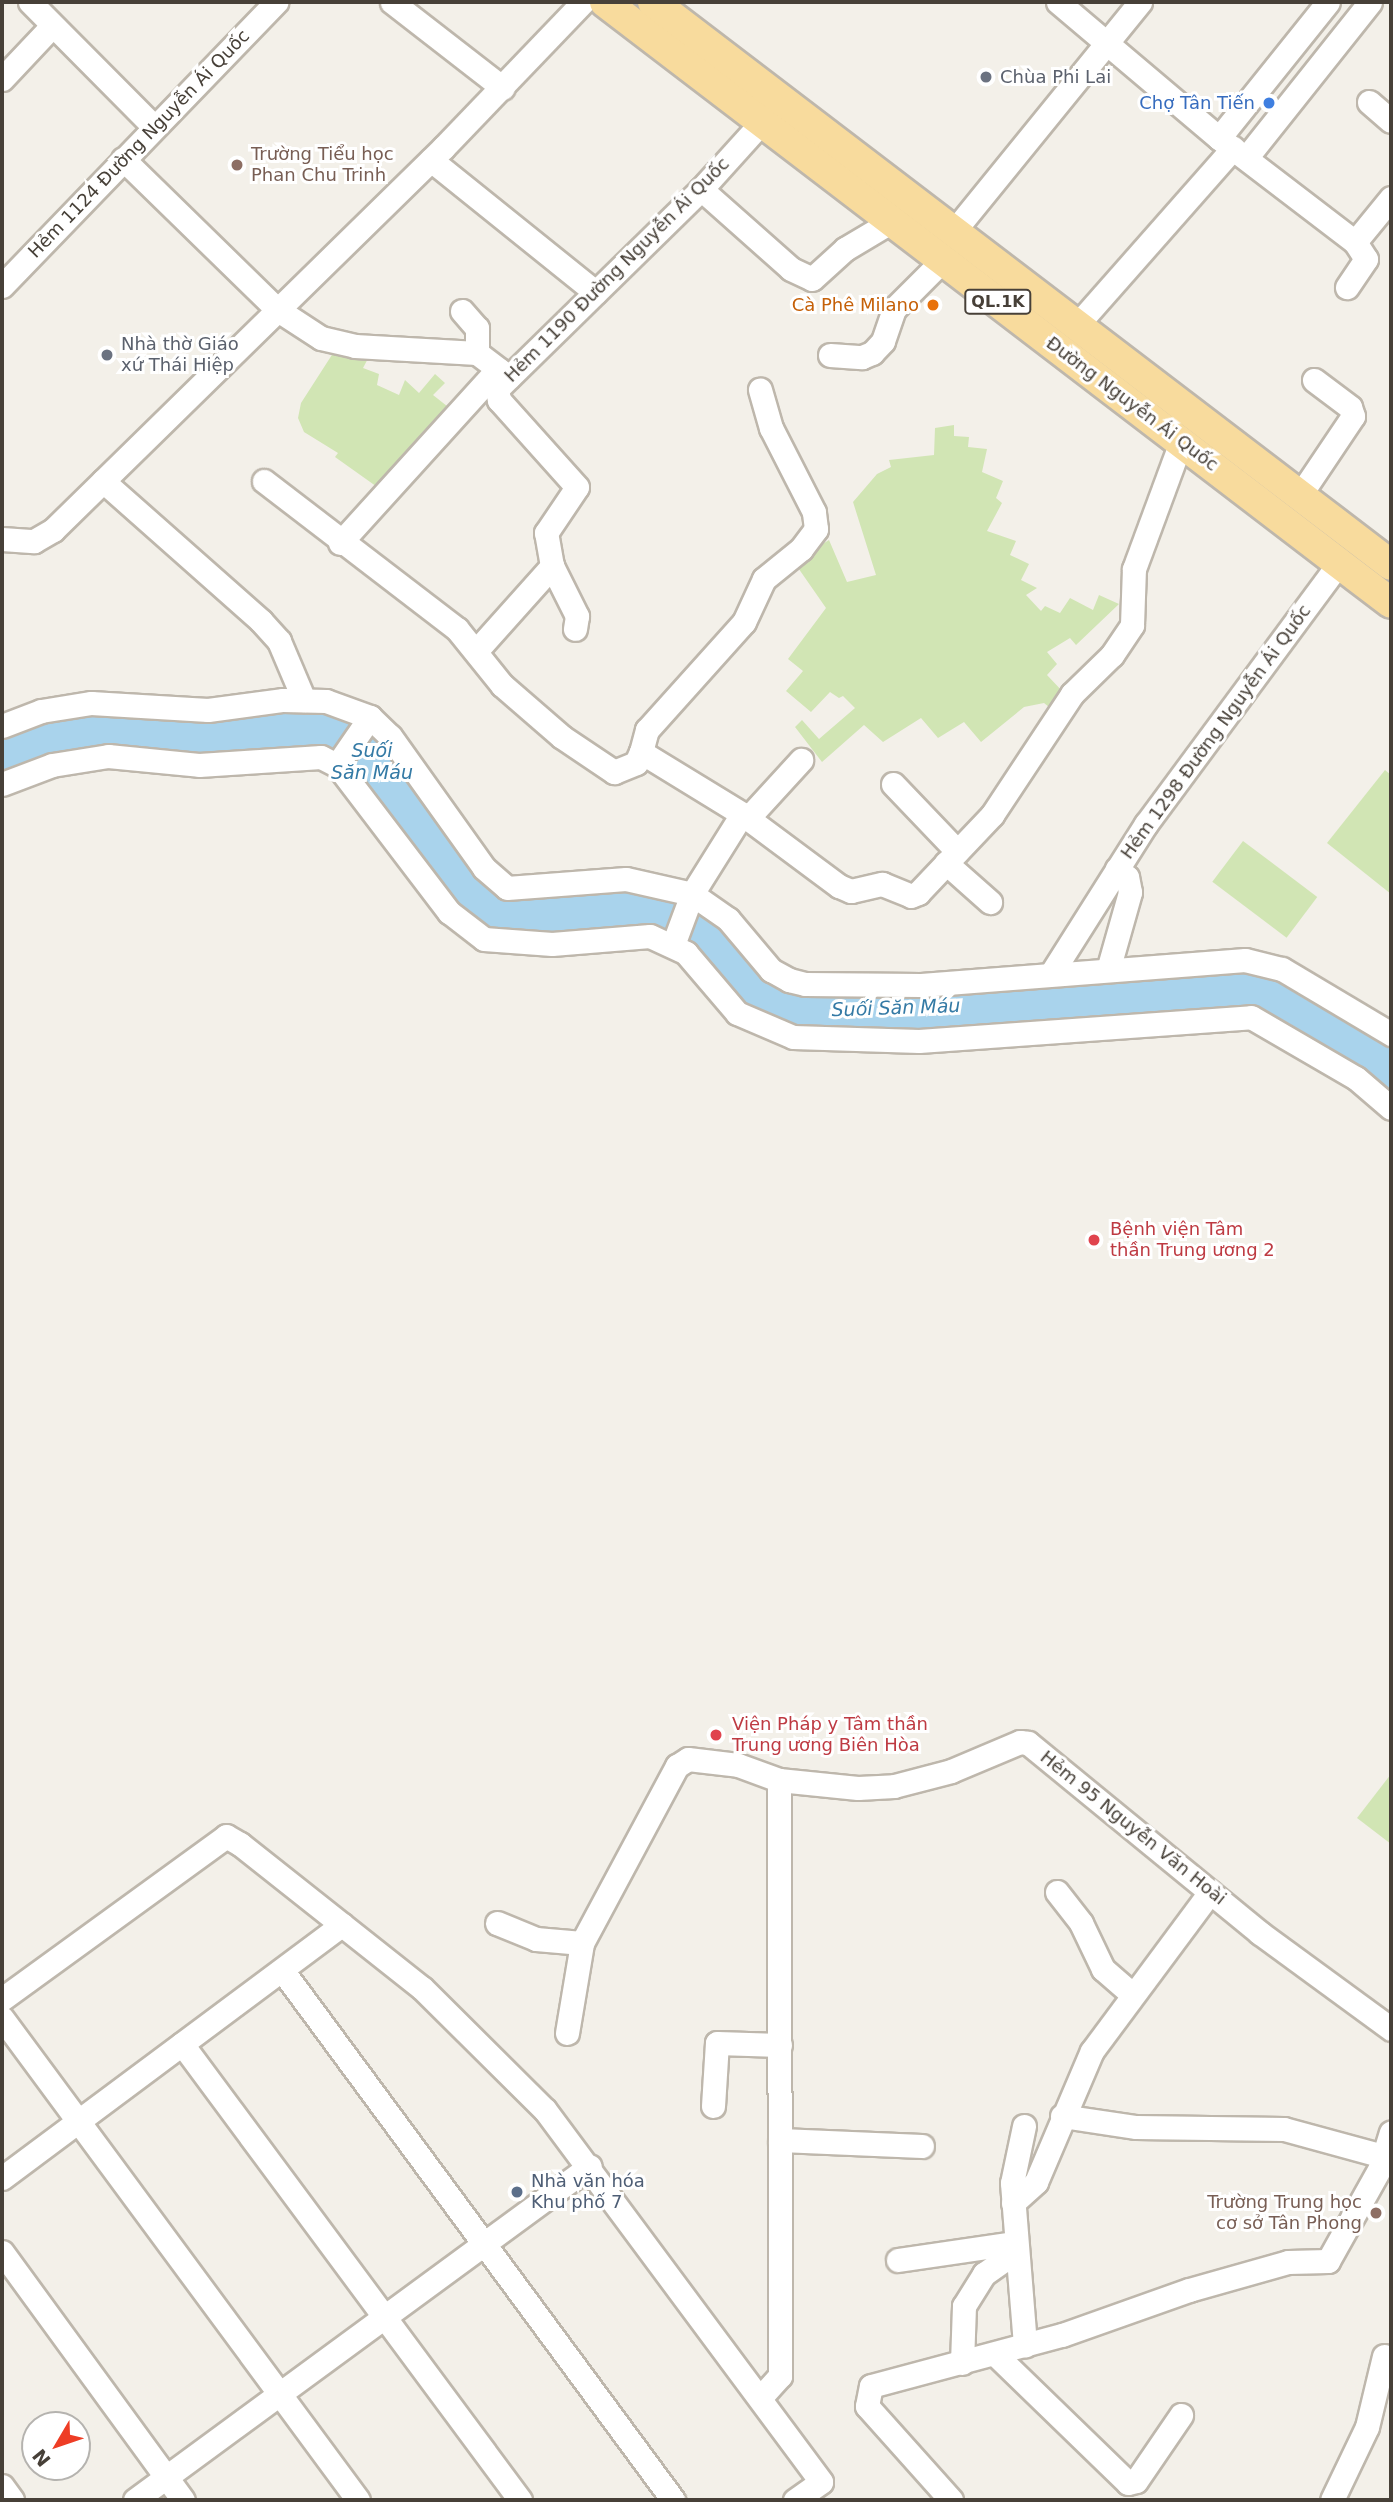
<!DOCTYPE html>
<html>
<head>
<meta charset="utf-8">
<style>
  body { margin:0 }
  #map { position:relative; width:1393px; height:2502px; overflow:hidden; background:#f3f0e9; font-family:"DejaVu Sans",sans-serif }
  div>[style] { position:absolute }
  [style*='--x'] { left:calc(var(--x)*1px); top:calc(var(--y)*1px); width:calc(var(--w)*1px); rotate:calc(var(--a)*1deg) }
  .green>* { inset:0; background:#d1e5b4; transform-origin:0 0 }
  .water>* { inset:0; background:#a9d3ec }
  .roads { filter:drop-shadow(2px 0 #beb7ac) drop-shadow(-2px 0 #beb7ac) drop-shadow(0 2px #beb7ac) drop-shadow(0 -2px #beb7ac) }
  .minor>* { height:23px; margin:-11.5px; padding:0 11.5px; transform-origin:11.5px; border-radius:11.5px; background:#fff }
  .major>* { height:30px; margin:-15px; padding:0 15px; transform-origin:15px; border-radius:15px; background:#f8db9d }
  .dots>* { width:19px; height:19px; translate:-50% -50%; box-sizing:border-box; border:4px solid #fff; border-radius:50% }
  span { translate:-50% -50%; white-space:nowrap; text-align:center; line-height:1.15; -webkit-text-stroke:6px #fff; paint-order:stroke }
  .shield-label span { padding:2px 5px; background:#fff; border:2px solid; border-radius:5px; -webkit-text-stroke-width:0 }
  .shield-label { font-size:16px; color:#474038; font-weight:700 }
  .worship-label { font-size:18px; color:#5b616d }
  .left { translate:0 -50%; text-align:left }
  .shop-label { font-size:18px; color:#366cbe }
  .right { translate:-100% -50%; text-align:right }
  .street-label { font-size:18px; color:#474038 }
  .education-label { font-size:18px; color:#785e54 }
  .food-label { font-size:18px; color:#c56008 }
  .health-label { font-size:18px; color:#be3a42 }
  .service-label { font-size:18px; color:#4e5e75 }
  .water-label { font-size:19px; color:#347aa5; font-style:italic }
  .frame { position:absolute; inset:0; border:4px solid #474038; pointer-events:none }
  .north { position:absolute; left:21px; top:2411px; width:70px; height:70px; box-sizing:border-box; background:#fff; border:2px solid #b5b3af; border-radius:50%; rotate:231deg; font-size:19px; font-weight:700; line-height:28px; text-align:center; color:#474038 }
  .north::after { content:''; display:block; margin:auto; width:24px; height:32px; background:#ee3d25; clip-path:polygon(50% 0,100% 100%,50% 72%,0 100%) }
</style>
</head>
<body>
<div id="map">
  <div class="green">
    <div style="clip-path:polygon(337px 347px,372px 351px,363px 368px,379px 374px,377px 385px,399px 395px,405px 380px,419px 393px,435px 374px,445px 383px,433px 395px,452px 410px,380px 489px,335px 457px,338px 453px,304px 432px,298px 418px,301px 403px)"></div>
    <div style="clip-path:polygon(954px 425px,954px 436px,969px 437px,968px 447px,987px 449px,982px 472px,1003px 481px,996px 498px,1002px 503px,987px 531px,1016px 541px,1010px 555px,1029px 564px,1021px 580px,1037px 588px,1026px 595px,1041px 611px,1045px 606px,1060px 613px,1070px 598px,1093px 610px,1099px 595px,1119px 604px,1076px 645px,1070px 638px,1047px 652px,1057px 664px,1047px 675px,1064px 693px,1054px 711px,1044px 703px,1024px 707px,981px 742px,964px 722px,938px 738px,921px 718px,883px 742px,864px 725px,822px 762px,795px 727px,802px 720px,819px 739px,855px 708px,843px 696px,839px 698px,830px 692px,811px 712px,786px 691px,803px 671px,788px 659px,826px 608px,794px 562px,829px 540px,847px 582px,876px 575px,853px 502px,877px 474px,891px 467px,889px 460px,934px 455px,935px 428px)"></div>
    <div style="clip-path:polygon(1385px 770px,1391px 775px,1391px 894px,1327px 843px)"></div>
    <div style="left:1243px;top:841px;width:93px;height:51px;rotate:37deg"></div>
    <div style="clip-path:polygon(1391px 1774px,1391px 1844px,1357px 1818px)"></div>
  </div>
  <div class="water">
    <div style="clip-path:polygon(304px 706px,371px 725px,483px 876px,628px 885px,695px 902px,789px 986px,1264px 968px,1391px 1041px,1391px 1103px,1263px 1014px,916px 1037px,794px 1031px,742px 1009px,689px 947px,597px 931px,501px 936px,468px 921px,344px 765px,171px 757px,2px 778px,2px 733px,55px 714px)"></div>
  </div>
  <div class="roads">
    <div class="minor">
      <div style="--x:30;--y:2;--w:176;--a:45.2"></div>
      <div style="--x:392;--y:2;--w:140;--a:37.8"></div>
      <div style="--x:1058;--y:2;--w:211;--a:40.2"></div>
      <div style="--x:1219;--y:138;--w:171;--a:37.4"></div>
      <div style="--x:1355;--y:242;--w:20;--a:57"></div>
      <div style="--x:1366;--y:259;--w:34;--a:124"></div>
      <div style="--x:2;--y:79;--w:73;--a:-46.7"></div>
      <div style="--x:1369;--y:102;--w:29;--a:41"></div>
      <div style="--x:1219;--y:138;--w:174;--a:-51.3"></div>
      <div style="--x:1246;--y:158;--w:199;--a:-51.5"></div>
      <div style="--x:123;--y:159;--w:216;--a:44.3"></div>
      <div style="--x:278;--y:310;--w:51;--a:33.1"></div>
      <div style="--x:321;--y:338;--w:35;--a:13"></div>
      <div style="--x:355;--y:346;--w:122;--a:3.3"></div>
      <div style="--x:477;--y:353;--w:40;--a:37"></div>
      <div style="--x:431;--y:160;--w:211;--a:38.8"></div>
      <div style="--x:701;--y:189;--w:120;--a:41.6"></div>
      <div style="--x:791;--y:269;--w:23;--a:25"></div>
      <div style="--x:812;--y:279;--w:45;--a:-42.3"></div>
      <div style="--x:845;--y:249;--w:55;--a:-30.8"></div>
      <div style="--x:954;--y:231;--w:295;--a:-50.9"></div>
      <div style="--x:1355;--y:242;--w:57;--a:-50.7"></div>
      <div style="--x:2;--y:286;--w:395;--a:-46"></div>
      <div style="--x:462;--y:311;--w:23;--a:49"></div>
      <div style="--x:477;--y:328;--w:25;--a:90"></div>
      <div style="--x:1077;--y:325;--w:236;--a:-48.6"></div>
      <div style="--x:830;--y:355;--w:32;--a:4"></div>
      <div style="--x:862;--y:357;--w:11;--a:-22"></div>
      <div style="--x:872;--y:353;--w:16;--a:-47"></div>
      <div style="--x:883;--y:341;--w:34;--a:-71"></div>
      <div style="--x:894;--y:309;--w:69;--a:-45"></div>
      <div style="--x:103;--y:481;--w:211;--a:41.5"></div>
      <div style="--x:261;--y:621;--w:27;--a:48"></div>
      <div style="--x:279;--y:641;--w:64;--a:67"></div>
      <div style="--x:264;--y:481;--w:243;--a:37.5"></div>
      <div style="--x:457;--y:629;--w:72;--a:51.2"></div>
      <div style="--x:502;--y:685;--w:79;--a:40.9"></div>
      <div style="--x:562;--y:737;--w:63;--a:33.9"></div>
      <div style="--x:614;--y:772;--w:24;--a:-22"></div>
      <div style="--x:636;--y:763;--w:12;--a:-66"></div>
      <div style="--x:641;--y:752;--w:119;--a:31.5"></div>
      <div style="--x:1300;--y:495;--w:95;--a:-56.1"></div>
      <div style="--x:1353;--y:416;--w:9;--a:-108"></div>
      <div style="--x:1350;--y:407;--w:45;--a:-143.1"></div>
      <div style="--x:2;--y:539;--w:32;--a:4"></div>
      <div style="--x:34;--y:541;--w:22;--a:-30"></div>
      <div style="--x:53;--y:530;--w:547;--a:-44.41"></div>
      <div style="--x:444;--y:147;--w:201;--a:-46.2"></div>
      <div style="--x:340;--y:543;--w:235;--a:-47.8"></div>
      <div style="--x:552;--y:566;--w:56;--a:63.4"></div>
      <div style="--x:577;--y:616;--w:13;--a:99"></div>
      <div style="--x:477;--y:650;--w:113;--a:-48.2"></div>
      <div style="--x:552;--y:566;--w:34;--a:-100"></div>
      <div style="--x:546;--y:533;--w:55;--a:-56"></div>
      <div style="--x:577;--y:487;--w:117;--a:-131.9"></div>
      <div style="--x:499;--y:400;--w:11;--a:-100"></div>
      <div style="--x:497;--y:389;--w:291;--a:-44.4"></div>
      <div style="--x:705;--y:185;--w:85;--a:-47.9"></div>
      <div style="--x:2;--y:726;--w:42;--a:-21"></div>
      <div style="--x:41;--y:711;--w:51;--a:-9.1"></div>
      <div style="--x:91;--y:703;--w:117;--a:3.4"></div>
      <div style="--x:208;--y:710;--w:76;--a:-7.6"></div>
      <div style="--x:283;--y:700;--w:43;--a:1.3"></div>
      <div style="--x:326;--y:701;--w:47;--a:20"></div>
      <div style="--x:370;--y:717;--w:28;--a:44"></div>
      <div style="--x:390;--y:736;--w:162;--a:54.5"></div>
      <div style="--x:484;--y:868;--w:30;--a:41"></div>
      <div style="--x:507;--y:888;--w:119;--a:-4.3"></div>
      <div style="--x:626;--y:879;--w:68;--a:12.8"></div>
      <div style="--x:692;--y:894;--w:44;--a:34.8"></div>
      <div style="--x:728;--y:919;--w:67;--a:49.9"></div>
      <div style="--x:771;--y:970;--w:21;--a:29"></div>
      <div style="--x:789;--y:980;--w:16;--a:14"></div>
      <div style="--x:805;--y:984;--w:116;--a:0.5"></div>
      <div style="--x:921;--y:985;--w:325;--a:-4.4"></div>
      <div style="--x:1245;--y:960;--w:38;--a:14"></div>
      <div style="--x:1282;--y:969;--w:127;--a:30.8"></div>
      <div style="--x:641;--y:752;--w:23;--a:-75"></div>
      <div style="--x:647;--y:730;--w:145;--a:-48.1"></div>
      <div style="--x:744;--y:622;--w:47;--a:-65.1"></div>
      <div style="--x:764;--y:579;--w:48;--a:-39"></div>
      <div style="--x:801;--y:549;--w:25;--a:-53"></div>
      <div style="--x:816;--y:529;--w:17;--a:-97"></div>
      <div style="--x:814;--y:512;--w:94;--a:-117.1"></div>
      <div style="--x:771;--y:428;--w:40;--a:-106"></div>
      <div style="--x:337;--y:765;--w:58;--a:-55.5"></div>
      <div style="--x:2;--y:784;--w:53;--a:-20.8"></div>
      <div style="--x:52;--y:765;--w:57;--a:-9.1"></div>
      <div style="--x:108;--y:756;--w:91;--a:5.6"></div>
      <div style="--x:199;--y:765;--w:122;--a:-3.8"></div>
      <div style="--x:321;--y:757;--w:18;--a:27"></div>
      <div style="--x:337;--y:765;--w:185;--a:52.7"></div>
      <div style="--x:449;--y:912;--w:44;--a:37.6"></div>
      <div style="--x:484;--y:939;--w:68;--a:4.2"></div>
      <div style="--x:552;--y:944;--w:98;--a:-4.7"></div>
      <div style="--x:650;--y:936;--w:40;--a:25"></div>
      <div style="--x:686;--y:953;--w:79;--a:49.6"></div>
      <div style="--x:737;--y:1013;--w:61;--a:23.2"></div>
      <div style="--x:793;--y:1037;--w:126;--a:1.8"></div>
      <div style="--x:919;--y:1041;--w:333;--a:-4.1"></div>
      <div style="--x:1251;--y:1017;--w:121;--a:30.2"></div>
      <div style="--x:1356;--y:1078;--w:46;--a:40.6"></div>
      <div style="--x:893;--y:784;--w:93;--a:46.3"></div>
      <div style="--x:748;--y:818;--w:79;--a:-47.6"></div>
      <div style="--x:946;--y:863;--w:59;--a:41.6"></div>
      <div style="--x:673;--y:945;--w:54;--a:-69.6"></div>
      <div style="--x:692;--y:894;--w:94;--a:-58"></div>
      <div style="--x:742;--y:814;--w:121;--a:36.6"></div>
      <div style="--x:839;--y:886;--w:13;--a:23"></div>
      <div style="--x:851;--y:891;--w:32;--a:-13"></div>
      <div style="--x:882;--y:884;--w:31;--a:22"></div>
      <div style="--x:911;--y:896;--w:8;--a:-23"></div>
      <div style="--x:918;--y:893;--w:108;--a:-46.5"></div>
      <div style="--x:992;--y:815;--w:145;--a:-56.5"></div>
      <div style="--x:1072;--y:694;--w:56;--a:-44.3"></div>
      <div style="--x:1112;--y:655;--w:36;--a:-56"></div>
      <div style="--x:1132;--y:625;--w:56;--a:-88"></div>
      <div style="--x:1134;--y:569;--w:135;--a:-69.7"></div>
      <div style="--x:1108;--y:970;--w:81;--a:-74.2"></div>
      <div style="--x:1130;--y:892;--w:15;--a:-101"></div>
      <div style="--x:1127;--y:877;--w:13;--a:-141"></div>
      <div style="--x:1051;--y:974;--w:178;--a:-57.7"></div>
      <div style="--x:1146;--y:824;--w:325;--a:-53.5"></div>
      <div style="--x:1057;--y:1892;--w:39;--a:52"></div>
      <div style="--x:1081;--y:1923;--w:51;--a:64.4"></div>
      <div style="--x:1103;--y:1969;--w:37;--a:41"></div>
      <div style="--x:497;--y:1923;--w:42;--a:22.3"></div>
      <div style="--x:536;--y:1939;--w:46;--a:5"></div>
      <div style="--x:582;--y:1943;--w:201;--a:-61.8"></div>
      <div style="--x:677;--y:1766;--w:13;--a:-32"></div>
      <div style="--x:688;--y:1759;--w:50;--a:6.8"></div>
      <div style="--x:738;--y:1765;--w:44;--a:20.1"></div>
      <div style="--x:779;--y:1780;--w:79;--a:5.8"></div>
      <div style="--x:858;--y:1788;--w:36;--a:-3"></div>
      <div style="--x:894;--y:1786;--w:59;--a:-14.7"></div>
      <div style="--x:951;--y:1771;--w:75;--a:-22.8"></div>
      <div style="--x:1020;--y:1742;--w:8;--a:7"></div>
      <div style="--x:1028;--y:1743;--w:300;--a:39.3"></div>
      <div style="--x:1260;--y:1933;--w:162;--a:36.2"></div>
      <div style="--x:282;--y:1970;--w:659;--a:53.58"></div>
      <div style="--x:2;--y:1999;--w:277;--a:-36"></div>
      <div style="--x:226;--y:1836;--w:16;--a:30"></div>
      <div style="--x:240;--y:1844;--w:232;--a:38.4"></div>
      <div style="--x:422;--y:1988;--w:173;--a:44.8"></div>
      <div style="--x:545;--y:2110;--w:463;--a:53.4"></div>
      <div style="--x:821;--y:2482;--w:32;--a:145"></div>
      <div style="--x:2;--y:2018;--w:599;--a:53.55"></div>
      <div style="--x:567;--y:2033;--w:91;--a:-80.5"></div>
      <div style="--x:182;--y:2044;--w:568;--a:53.45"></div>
      <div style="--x:713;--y:2106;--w:63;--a:-86.4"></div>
      <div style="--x:717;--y:2043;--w:63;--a:1.8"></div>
      <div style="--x:1062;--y:2116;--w:75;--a:8.5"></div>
      <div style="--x:1136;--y:2127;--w:148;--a:0.8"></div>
      <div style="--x:1284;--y:2129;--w:103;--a:15.3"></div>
      <div style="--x:1024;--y:2126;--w:58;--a:101.9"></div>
      <div style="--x:1012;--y:2183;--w:163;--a:85.4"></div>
      <div style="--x:780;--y:2140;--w:142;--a:2.4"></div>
      <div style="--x:2;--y:2178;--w:424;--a:-36.7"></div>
      <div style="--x:1013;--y:2203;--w:31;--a:-42"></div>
      <div style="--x:1036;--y:2182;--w:142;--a:-66.9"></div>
      <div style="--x:1092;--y:2051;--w:198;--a:-53.4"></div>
      <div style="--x:2;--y:2252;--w:307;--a:53.9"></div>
      <div style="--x:898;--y:2260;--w:117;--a:-8.3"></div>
      <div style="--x:995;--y:2354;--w:185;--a:44.1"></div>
      <div style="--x:1128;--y:2483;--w:8;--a:-14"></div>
      <div style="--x:1136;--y:2481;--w:80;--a:-55.7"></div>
      <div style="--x:962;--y:2363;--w:57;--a:-88"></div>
      <div style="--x:964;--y:2306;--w:38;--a:-58"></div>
      <div style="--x:984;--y:2274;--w:38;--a:-35"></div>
      <div style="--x:760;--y:2398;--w:30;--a:-48"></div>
      <div style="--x:780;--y:2376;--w:596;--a:-90.1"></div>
      <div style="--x:2;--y:2486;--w:17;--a:54"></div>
      <div style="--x:135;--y:2500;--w:564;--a:-36.28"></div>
      <div style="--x:951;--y:2500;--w:126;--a:-131.8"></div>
      <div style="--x:867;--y:2406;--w:20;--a:-79"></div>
      <div style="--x:871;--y:2386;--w:198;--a:-15"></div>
      <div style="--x:1062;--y:2335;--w:135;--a:-19.5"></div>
      <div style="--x:1189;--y:2290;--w:103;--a:-15.8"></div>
      <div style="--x:1288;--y:2262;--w:40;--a:-1.4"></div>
      <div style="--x:1328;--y:2261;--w:107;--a:-60.8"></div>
      <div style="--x:1380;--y:2168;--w:37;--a:-73"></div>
      <div style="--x:1332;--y:2500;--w:81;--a:-64.4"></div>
      <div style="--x:1367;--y:2427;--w:73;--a:-76.5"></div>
    </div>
    <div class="major">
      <div style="--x:605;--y:2;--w:989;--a:37.4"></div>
      <div style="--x:653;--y:2;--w:928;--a:37.34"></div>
    </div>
  </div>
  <div class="dots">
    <div style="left:986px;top:77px;background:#6b7280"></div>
    <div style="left:1269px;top:103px;background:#3f7fe0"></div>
    <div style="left:237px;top:165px;background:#8d6e63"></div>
    <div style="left:933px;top:305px;background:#e8710a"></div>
    <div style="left:107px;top:355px;background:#6b7280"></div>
    <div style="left:1094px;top:1240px;background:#e0444e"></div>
    <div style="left:716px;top:1735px;background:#e0444e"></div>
    <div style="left:517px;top:2192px;background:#5c6f8a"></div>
    <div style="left:1376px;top:2213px;background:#8d6e63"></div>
  </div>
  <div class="shield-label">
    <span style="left:998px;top:302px">QL.1K</span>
  </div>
  <div class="worship-label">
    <span class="left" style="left:1000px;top:77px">Chùa Phi Lai</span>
    <span class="left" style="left:121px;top:355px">Nhà thờ Giáo<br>xứ Thái Hiệp</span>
  </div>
  <div class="shop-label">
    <span class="right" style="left:1255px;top:103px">Chợ Tân Tiến</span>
  </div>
  <div class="street-label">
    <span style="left:139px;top:144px;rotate:-46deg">Hẻm 1124 Đường Nguyễn Ái Quốc</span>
    <span style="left:617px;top:270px;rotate:-45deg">Hẻm 1190 Đường Nguyễn Ái Quốc</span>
    <span style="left:1132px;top:404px;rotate:37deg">Đường Nguyễn Ái Quốc</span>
    <span style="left:1216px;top:732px;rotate:-54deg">Hẻm 1298 Đường Nguyễn Ái Quốc</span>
    <span style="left:1133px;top:1828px;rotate:39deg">Hẻm 95 Nguyễn Văn Hoài</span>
  </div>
  <div class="education-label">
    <span class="left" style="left:251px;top:165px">Trường Tiểu học<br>Phan Chu Trinh</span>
    <span class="right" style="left:1362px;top:2213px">Trường Trung học<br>cơ sở Tân Phong</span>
  </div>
  <div class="food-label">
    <span class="right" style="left:919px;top:305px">Cà Phê Milano</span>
  </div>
  <div class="health-label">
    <span class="left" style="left:1110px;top:1240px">Bệnh viện Tâm<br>thần Trung ương 2</span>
    <span class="left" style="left:732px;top:1735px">Viện Pháp y Tâm thần<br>Trung ương Biên Hòa</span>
  </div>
  <div class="service-label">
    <span class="left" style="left:531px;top:2192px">Nhà văn hóa<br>Khu phố 7</span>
  </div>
  <div class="water-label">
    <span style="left:372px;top:762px">Suối<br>Săn Máu</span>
    <span style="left:896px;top:1008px;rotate:-2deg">Suối Săn Máu</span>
  </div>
  <div class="frame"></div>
  <div class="north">N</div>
</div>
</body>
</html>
